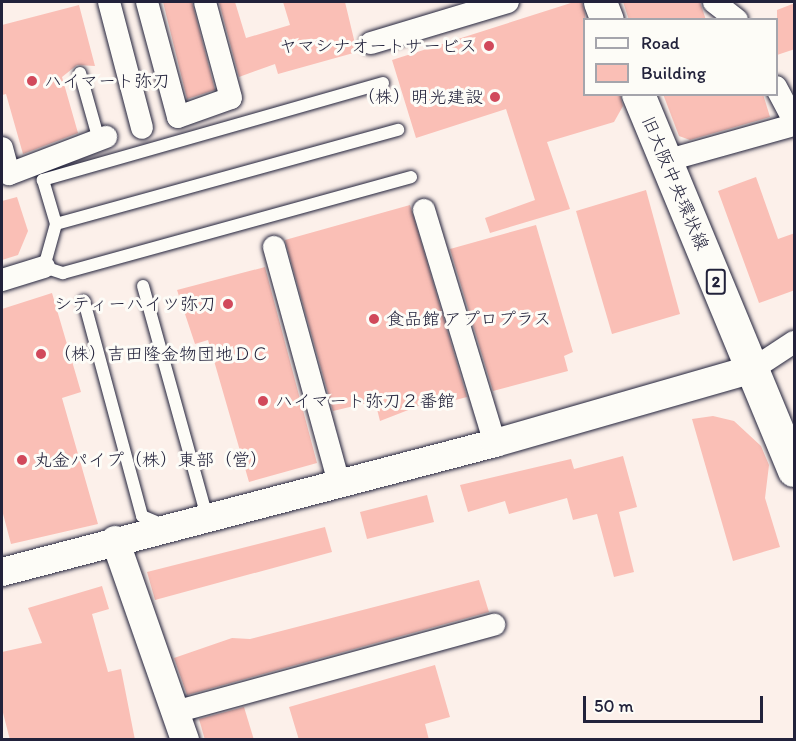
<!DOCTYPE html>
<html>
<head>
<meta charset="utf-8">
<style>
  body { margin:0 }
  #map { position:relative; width:796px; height:741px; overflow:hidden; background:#fcf0ea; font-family:Itim,"Klee One",sans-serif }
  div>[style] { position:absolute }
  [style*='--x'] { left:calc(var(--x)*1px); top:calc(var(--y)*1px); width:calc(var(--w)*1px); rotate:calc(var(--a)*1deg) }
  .building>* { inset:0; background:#fabfb6 }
  .roads { filter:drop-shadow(0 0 2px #22223b) drop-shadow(0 0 2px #22223b) }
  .service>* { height:12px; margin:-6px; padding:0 6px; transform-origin:6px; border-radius:6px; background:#fdfcf7 }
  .minor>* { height:22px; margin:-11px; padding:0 11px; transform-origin:11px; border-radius:11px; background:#fdfcf7 }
  .tertiary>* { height:28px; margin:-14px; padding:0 14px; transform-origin:14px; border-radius:14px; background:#fdfcf7 }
  .primary>* { height:33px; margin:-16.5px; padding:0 16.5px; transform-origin:16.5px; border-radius:16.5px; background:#fdfcf7 }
  .dots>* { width:16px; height:16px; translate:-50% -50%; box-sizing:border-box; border:3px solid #fdfcf7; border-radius:50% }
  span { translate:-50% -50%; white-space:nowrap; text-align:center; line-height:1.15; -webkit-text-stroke:6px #fdfcf7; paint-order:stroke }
  .shield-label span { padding:2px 4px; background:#fdfcf7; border:2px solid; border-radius:4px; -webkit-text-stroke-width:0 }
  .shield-label { font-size:16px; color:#22223b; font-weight:700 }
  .poi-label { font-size:18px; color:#22223b }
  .right { translate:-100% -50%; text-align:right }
  .left { translate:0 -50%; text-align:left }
  .street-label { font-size:18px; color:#22223b }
  .frame { position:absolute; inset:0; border:3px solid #22223b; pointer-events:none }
  .legend { position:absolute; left:583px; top:18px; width:195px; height:78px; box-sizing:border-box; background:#fdfcf7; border:2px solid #a5a5ac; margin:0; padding:8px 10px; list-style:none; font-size:18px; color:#22223b }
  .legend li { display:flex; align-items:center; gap:12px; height:30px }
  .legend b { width:30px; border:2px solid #a5a5ac }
  .scale { position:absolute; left:583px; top:696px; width:180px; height:27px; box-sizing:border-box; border:3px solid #22223b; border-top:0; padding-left:8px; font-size:18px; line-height:21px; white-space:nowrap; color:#22223b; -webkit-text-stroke:4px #fdfcf7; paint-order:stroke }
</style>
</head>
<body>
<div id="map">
  <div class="building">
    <div style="clip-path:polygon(163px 2px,192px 2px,215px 90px,187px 99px)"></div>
    <div style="clip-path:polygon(219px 2px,235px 2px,246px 38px,290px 25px,283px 2px,345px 2px,357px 52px,278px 74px,275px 64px,239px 77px)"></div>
    <div style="clip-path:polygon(574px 2px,582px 2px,585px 14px,585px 94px,620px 94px,623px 106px,614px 122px,547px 142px,570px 209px,490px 233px,485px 218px,535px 200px,506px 109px,416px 138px,392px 60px)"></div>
    <div style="clip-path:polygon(623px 2px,700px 2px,706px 20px,629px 20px)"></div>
    <div style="clip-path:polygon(795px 3px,795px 49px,777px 55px,777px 10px)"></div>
    <div style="clip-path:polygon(79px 5px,95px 66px,77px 65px,62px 77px,78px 133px,23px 154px,6px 94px,2px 95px,2px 25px)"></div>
    <div style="clip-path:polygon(663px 94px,763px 94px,770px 117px,690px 140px,679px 136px)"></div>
    <div style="clip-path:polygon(756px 177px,778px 239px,795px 233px,795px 290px,759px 303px,718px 191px)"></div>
    <div style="clip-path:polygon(646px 190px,680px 314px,612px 334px,576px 211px)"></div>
    <div style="clip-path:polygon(17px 197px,28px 231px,18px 255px,2px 260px,2px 201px)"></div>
    <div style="clip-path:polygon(410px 205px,467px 397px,436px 405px,434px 400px,380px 421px,375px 401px,333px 411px,285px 240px)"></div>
    <div style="clip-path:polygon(536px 225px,573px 352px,564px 356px,568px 371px,493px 391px,450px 249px)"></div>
    <div style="clip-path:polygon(265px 267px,317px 463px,249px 482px,208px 340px,195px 344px,177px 290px)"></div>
    <div style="clip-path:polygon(52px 293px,81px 392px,62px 398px,98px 524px,11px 544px,2px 510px,2px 309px)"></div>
    <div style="clip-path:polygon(713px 416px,734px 421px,761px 446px,769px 465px,765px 498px,780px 547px,733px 561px,692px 419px)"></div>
    <div style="clip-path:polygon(623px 456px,637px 507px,619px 512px,634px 572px,614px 577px,597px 514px,573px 520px,567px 498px,509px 514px,505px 501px,468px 512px,460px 485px,571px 459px,574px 469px)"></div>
    <div style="clip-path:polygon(427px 495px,434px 522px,367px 539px,360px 512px)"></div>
    <div style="clip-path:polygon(325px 527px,332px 552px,155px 600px,147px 572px)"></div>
    <div style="clip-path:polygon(479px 580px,489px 612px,187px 695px,174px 658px,232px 638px,250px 639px)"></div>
    <div style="clip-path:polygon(102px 586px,109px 609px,92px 614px,108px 672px,121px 669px,135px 740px,10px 740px,2px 709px,2px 652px,42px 643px,28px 608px)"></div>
    <div style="clip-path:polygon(435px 665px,450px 717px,425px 724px,429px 740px,299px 740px,289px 707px)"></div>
    <div style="clip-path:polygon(244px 707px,254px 740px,205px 740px,199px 719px)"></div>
  </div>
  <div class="roads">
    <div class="service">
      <div style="--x:80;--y:73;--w:70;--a:74.2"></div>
      <div style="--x:383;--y:83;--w:354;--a:164.1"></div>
      <div style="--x:43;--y:180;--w:46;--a:73.5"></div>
      <div style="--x:56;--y:224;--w:355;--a:-15.4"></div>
      <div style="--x:56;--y:224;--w:45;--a:105.6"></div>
      <div style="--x:44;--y:267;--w:20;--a:18"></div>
      <div style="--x:63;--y:273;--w:361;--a:-15.4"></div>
      <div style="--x:143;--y:286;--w:239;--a:74.5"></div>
      <div style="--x:84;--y:301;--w:223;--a:74.9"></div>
      <div style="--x:142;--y:516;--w:23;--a:23"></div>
    </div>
    <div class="minor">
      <div style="--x:109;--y:2;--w:130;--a:75.3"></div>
      <div style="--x:147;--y:2;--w:119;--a:74.9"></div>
      <div style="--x:178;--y:117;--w:56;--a:-19.7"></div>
      <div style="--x:231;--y:98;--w:99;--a:-105.2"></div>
      <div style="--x:714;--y:2;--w:29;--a:38"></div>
      <div style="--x:371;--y:43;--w:143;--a:-16.7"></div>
      <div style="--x:776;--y:87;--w:38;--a:62"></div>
      <div style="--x:2;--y:148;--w:27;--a:75"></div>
      <div style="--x:9;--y:174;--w:104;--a:-20.9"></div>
      <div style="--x:665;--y:161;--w:134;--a:-15.6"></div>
      <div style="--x:424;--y:210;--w:244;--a:73.1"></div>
      <div style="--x:274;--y:247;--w:245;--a:74.6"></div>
      <div style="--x:2;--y:280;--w:44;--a:-17.2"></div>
      <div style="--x:753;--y:369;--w:49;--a:-33.4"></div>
      <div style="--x:175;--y:712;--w:331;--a:-15.3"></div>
    </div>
    <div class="tertiary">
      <div style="--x:115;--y:540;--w:212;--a:70.7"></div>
      <div style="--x:2;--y:572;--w:510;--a:-14.66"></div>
      <div style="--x:495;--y:443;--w:268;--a:-16"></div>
    </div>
    <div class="primary">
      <div style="--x:600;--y:2;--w:19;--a:69"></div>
      <div style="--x:638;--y:94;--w:407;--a:67.5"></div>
    </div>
  </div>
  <div class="dots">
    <div style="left:489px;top:46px;background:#d1495b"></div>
    <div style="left:32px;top:81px;background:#d1495b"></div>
    <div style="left:495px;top:97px;background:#d1495b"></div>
    <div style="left:228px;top:304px;background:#d1495b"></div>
    <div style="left:374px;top:319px;background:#d1495b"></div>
    <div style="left:41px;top:354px;background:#d1495b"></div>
    <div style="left:263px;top:401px;background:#d1495b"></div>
    <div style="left:22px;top:460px;background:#d1495b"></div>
  </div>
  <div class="shield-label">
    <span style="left:716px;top:282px">2</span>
  </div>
  <div class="poi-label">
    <span class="right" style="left:477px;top:46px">ヤマシナオートサービス</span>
    <span class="left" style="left:44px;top:81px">ハイマート弥刀</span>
    <span class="right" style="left:483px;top:97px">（株）明光建設</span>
    <span class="right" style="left:216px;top:304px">シティーハイツ弥刀</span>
    <span class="left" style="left:386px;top:319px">食品館 アプロプラス</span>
    <span class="left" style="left:53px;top:354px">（株）吉田隆金物団地ＤＣ</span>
    <span class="left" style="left:275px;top:401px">ハイマート弥刀２番館</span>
    <span class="left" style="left:34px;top:460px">丸金パイプ（株）東部（営）</span>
  </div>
  <div class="street-label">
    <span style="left:675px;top:183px;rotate:67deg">旧大阪中央環状線</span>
  </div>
  <div class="frame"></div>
  <ul class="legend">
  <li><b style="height:8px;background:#fdfcf7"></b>Road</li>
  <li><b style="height:16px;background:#fabfb6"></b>Building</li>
  </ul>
  <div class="scale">50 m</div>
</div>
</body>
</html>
